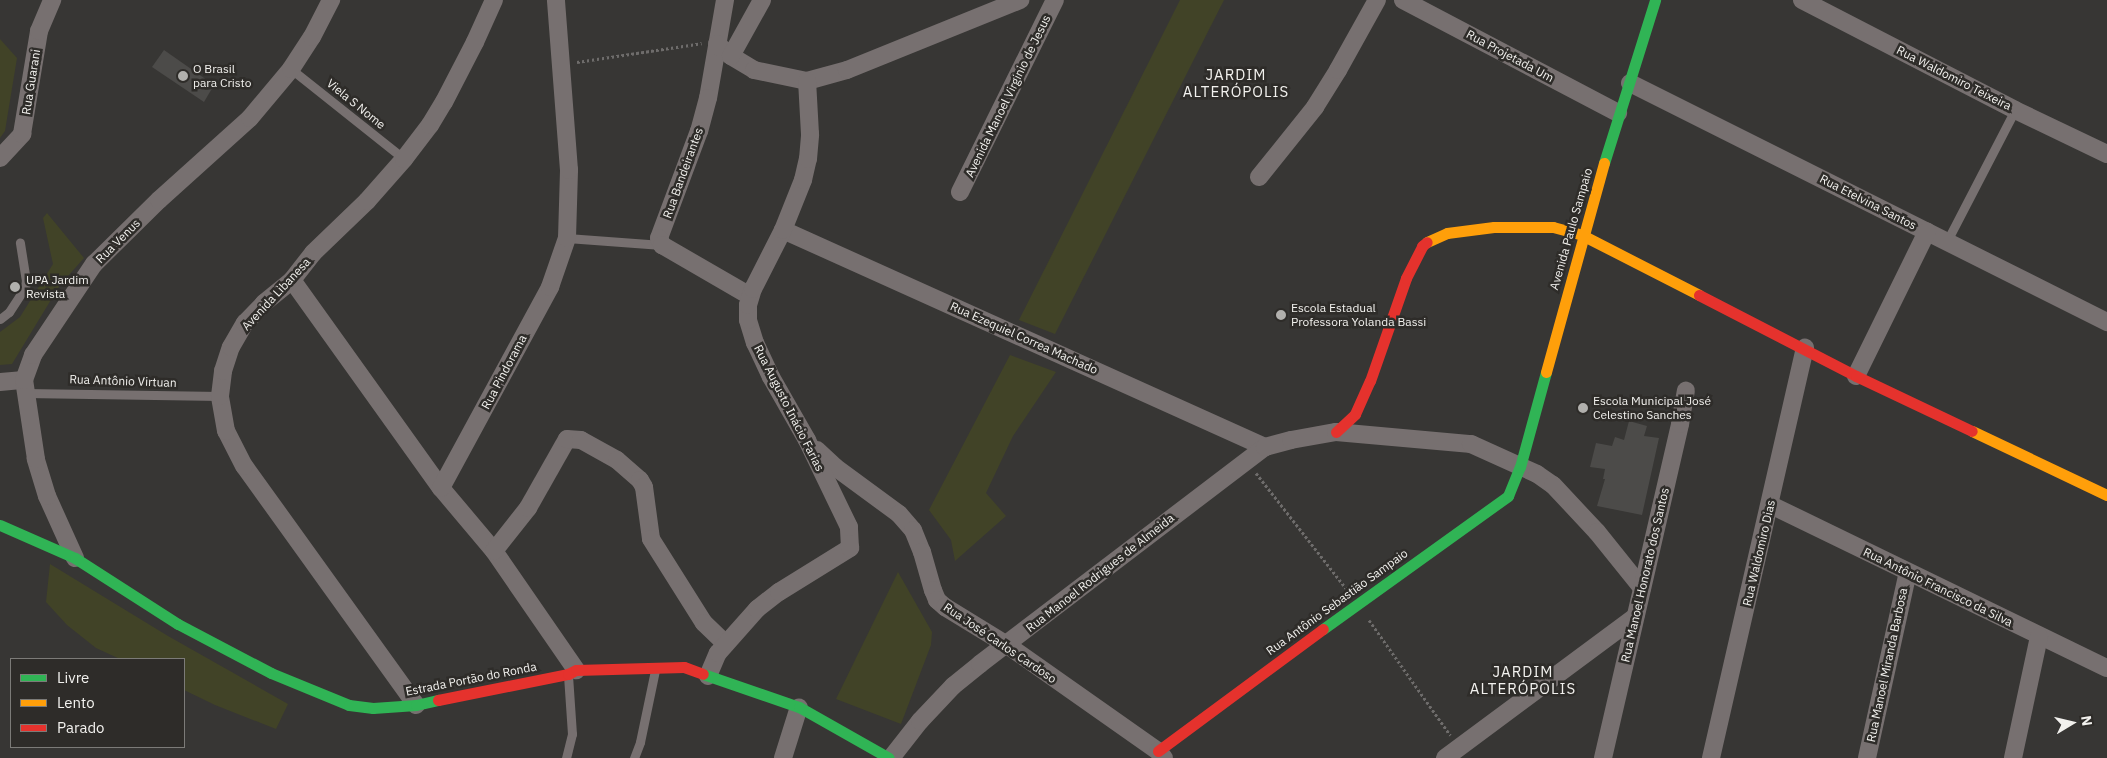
<!DOCTYPE html>
<html>
<head>
<meta charset="utf-8">
<style>
  body { margin:0 }
  #map { position:relative; width:2107px; height:758px; overflow:hidden; background:#373634; font-family:"IBM Plex Sans",sans-serif }
  div>[style] { position:absolute }
  [style*='--x'] { left:calc(var(--x)*1px); top:calc(var(--y)*1px); width:calc(var(--w)*1px); rotate:calc(var(--a)*1deg) }
  .green>* { inset:0; background:#414327 }
  .building>* { inset:0; background:#4c4b49 }
  .path>* { height:3px; margin-top:-1.5px; transform-origin:0; background:repeating-linear-gradient(90deg,#6e6c6b 0 2.5px,transparent 0 5px) }
  .lane>* { height:9px; margin:-4.5px; padding:0 4.5px; transform-origin:4.5px; border-radius:4.5px; background:#777070 }
  .street>* { height:18px; margin:-9px; padding:0 9px; transform-origin:9px; border-radius:9px; background:#777070 }
  .fast>* { height:11px; margin:-5.5px; padding:0 5.5px; transform-origin:5.5px; border-radius:5.5px; background:#30b455 }
  .slow>* { height:11px; margin:-5.5px; padding:0 5.5px; transform-origin:5.5px; border-radius:5.5px; background:#ff9f0a }
  .jam>* { height:11px; margin:-5.5px; padding:0 5.5px; transform-origin:5.5px; border-radius:5.5px; background:#e5322d }
  .dots>* { width:14px; height:14px; translate:-50% -50%; box-sizing:border-box; border:2px solid #2e2c29; border-radius:50% }
  span { translate:-50% -50%; white-space:nowrap; text-align:center; line-height:1.15; -webkit-text-stroke:5px #2e2c29; paint-order:stroke }
  .street-label { font-size:12px; color:#f2f1ee }
  .poi-label { font-size:12px; color:#f2f1ee }
  .left { translate:0 -50%; text-align:left }
  .quarter-label { font-size:15px; color:#f2f1ee; letter-spacing:1px }
  .legend { position:absolute; left:10px; top:658px; width:175px; height:90px; box-sizing:border-box; background:#2e2c29; border:1px solid #7c7b78; margin:0; padding:6px 9px; list-style:none; font-size:15px; color:#f2f1ee }
  .legend li { display:flex; align-items:center; gap:10px; height:25px }
  .legend b { width:25px; border:1px solid #7c7b78 }
  .north { position:absolute; left:2047px; top:698px; width:50px; height:50px; -webkit-text-stroke:4px #2e2c29; paint-order:stroke; rotate:81deg; font-size:14px; font-weight:700; line-height:20px; text-align:center; color:#f2f1ee }
  .north::after { content:''; display:block; margin:auto; width:18px; height:22px; background:#f2f1ee; clip-path:polygon(50% 0,100% 100%,50% 72%,0 100%) }
</style>
</head>
<body>
<div id="map">
  <div class="green">
    <div style="clip-path:polygon(1180px 0,1224px 0,1055px 334px,1019px 320px)"></div>
    <div style="clip-path:polygon(0 39px,17px 58px,5px 131px,0 138px)"></div>
    <div style="clip-path:polygon(47px 213px,84px 258px,60px 285px,12px 364px,0 365px,0 332px,20px 317px,53px 264px,43px 218px)"></div>
    <div style="clip-path:polygon(1010px 355px,1056px 372px,1013px 436px,986px 493px,1006px 516px,955px 561px,951px 540px,929px 510px)"></div>
    <div style="clip-path:polygon(50px 564px,168px 636px,288px 704px,276px 729px,215px 705px,184px 690px,184px 659px,120px 659px,96px 648px,67px 625px,46px 602px)"></div>
    <div style="clip-path:polygon(898px 572px,932px 632px,931px 645px,901px 724px,836px 699px)"></div>
  </div>
  <div class="building">
    <div style="clip-path:polygon(164px 50px,214px 85px,204px 102px,152px 67px)"></div>
    <div style="clip-path:polygon(1629px 421px,1647px 426px,1644px 436px,1659px 438px,1642px 515px,1597px 506px,1605px 479px,1603px 479px,1605px 469px,1590px 467px,1596px 443px,1612px 446px,1615px 437px,1624px 440px)"></div>
  </div>
  <div class="path">
    <div style="--x:577;--y:62;--w:126;--a:-8.6"></div>
    <div style="--x:1256;--y:473;--w:146;--a:52"></div>
    <div style="--x:1369;--y:620;--w:141;--a:54.8"></div>
  </div>
  <div class="lane">
    <div style="--x:291;--y:69;--w:144;--a:38.5"></div>
    <div style="--x:567;--y:238;--w:95;--a:4.2"></div>
    <div style="--x:1947;--y:241;--w:148;--a:-62.6"></div>
    <div style="--x:0;--y:319;--w:11;--a:-38"></div>
    <div style="--x:9;--y:312;--w:30;--a:-57"></div>
    <div style="--x:25;--y:287;--w:6;--a:-81"></div>
    <div style="--x:26;--y:281;--w:39;--a:-99"></div>
    <div style="--x:25;--y:393;--w:195;--a:0.9"></div>
    <div style="--x:566;--y:758;--w:25;--a:-76"></div>
    <div style="--x:572;--y:734;--w:58;--a:-93.9"></div>
    <div style="--x:634;--y:758;--w:17;--a:-69"></div>
    <div style="--x:640;--y:742;--w:74;--a:-78.2"></div>
  </div>
  <div class="street">
    <div style="--x:725;--y:0;--w:99;--a:99.8"></div>
    <div style="--x:708;--y:98;--w:34;--a:105"></div>
    <div style="--x:699;--y:131;--w:114;--a:110.5"></div>
    <div style="--x:659;--y:238;--w:8;--a:67"></div>
    <div style="--x:662;--y:245;--w:102;--a:30.1"></div>
    <div style="--x:1403;--y:0;--w:243;--a:27.7"></div>
    <div style="--x:1802;--y:0;--w:240;--a:27.3"></div>
    <div style="--x:2015;--y:110;--w:102;--a:25.6"></div>
    <div style="--x:717;--y:44;--w:18;--a:41"></div>
    <div style="--x:731;--y:56;--w:27;--a:31"></div>
    <div style="--x:754;--y:70;--w:54;--a:11.7"></div>
    <div style="--x:807;--y:81;--w:41;--a:-15.4"></div>
    <div style="--x:847;--y:70;--w:187;--a:-22"></div>
    <div style="--x:731;--y:56;--w:64;--a:-61"></div>
    <div style="--x:1630;--y:83;--w:534;--a:26.61"></div>
    <div style="--x:0;--y:158;--w:33;--a:-47"></div>
    <div style="--x:22;--y:134;--w:104;--a:-80.6"></div>
    <div style="--x:39;--y:31;--w:34;--a:-67"></div>
    <div style="--x:1259;--y:177;--w:90;--a:-51.3"></div>
    <div style="--x:1315;--y:107;--w:44;--a:-58.1"></div>
    <div style="--x:1338;--y:70;--w:80;--a:-60.9"></div>
    <div style="--x:960;--y:192;--w:214;--a:-63.7"></div>
    <div style="--x:783;--y:230;--w:529;--a:24.24"></div>
    <div style="--x:292;--y:280;--w:256;--a:54.4"></div>
    <div style="--x:441;--y:488;--w:82;--a:49.9"></div>
    <div style="--x:494;--y:551;--w:145;--a:55.4"></div>
    <div style="--x:1856;--y:376;--w:161;--a:-63.8"></div>
    <div style="--x:0;--y:382;--w:24;--a:-5"></div>
    <div style="--x:817;--y:450;--w:25;--a:43"></div>
    <div style="--x:835;--y:467;--w:79;--a:36.3"></div>
    <div style="--x:899;--y:514;--w:21;--a:49"></div>
    <div style="--x:913;--y:530;--w:24;--a:68"></div>
    <div style="--x:922;--y:552;--w:40;--a:74"></div>
    <div style="--x:933;--y:590;--w:11;--a:68"></div>
    <div style="--x:937;--y:600;--w:11;--a:41"></div>
    <div style="--x:945;--y:607;--w:73;--a:31.5"></div>
    <div style="--x:1007;--y:645;--w:184;--a:35.1"></div>
    <div style="--x:1158;--y:751;--w:9;--a:49"></div>
    <div style="--x:441;--y:488;--w:229;--a:-61.5"></div>
    <div style="--x:550;--y:287;--w:52;--a:-70.9"></div>
    <div style="--x:567;--y:238;--w:68;--a:-88.3"></div>
    <div style="--x:569;--y:170;--w:170;--a:-94.4"></div>
    <div style="--x:1771;--y:505;--w:373;--a:25.9"></div>
    <div style="--x:494;--y:551;--w:55;--a:-51.7"></div>
    <div style="--x:528;--y:508;--w:79;--a:-60.5"></div>
    <div style="--x:567;--y:439;--w:14;--a:4"></div>
    <div style="--x:581;--y:440;--w:41;--a:29.1"></div>
    <div style="--x:617;--y:460;--w:30;--a:41"></div>
    <div style="--x:640;--y:480;--w:8;--a:60"></div>
    <div style="--x:644;--y:487;--w:52;--a:82.3"></div>
    <div style="--x:651;--y:539;--w:99;--a:57.8"></div>
    <div style="--x:704;--y:623;--w:30;--a:44"></div>
    <div style="--x:75;--y:558;--w:68;--a:-114.3"></div>
    <div style="--x:47;--y:496;--w:39;--a:-107"></div>
    <div style="--x:36;--y:459;--w:80;--a:-98.6"></div>
    <div style="--x:24;--y:380;--w:27;--a:-70"></div>
    <div style="--x:33;--y:355;--w:110;--a:-56.2"></div>
    <div style="--x:94;--y:264;--w:91;--a:-44.6"></div>
    <div style="--x:159;--y:200;--w:122;--a:-42"></div>
    <div style="--x:250;--y:118;--w:64;--a:-50.1"></div>
    <div style="--x:291;--y:69;--w:38;--a:-57"></div>
    <div style="--x:312;--y:37;--w:42;--a:-62.8"></div>
    <div style="--x:708;--y:676;--w:25;--a:-67"></div>
    <div style="--x:718;--y:653;--w:59;--a:-48.4"></div>
    <div style="--x:757;--y:609;--w:28;--a:-38"></div>
    <div style="--x:779;--y:592;--w:84;--a:-31.8"></div>
    <div style="--x:850;--y:548;--w:21;--a:-93"></div>
    <div style="--x:849;--y:527;--w:97;--a:-115.8"></div>
    <div style="--x:807;--y:440;--w:73;--a:-119.7"></div>
    <div style="--x:771;--y:377;--w:38;--a:-115"></div>
    <div style="--x:755;--y:343;--w:24;--a:-107"></div>
    <div style="--x:748;--y:320;--w:15;--a:-90"></div>
    <div style="--x:748;--y:305;--w:17;--a:-73"></div>
    <div style="--x:753;--y:289;--w:66;--a:-63"></div>
    <div style="--x:783;--y:230;--w:54;--a:-68.2"></div>
    <div style="--x:803;--y:180;--w:22;--a:-77"></div>
    <div style="--x:808;--y:159;--w:25;--a:-85"></div>
    <div style="--x:810;--y:134;--w:53;--a:-93.2"></div>
    <div style="--x:416;--y:705;--w:294;--a:-125.7"></div>
    <div style="--x:244;--y:466;--w:39;--a:-117"></div>
    <div style="--x:226;--y:431;--w:36;--a:-100"></div>
    <div style="--x:220;--y:396;--w:25;--a:-83"></div>
    <div style="--x:223;--y:371;--w:25;--a:-72"></div>
    <div style="--x:231;--y:347;--w:28;--a:-60"></div>
    <div style="--x:245;--y:323;--w:28;--a:-46"></div>
    <div style="--x:264;--y:303;--w:36;--a:-39"></div>
    <div style="--x:292;--y:280;--w:34;--a:-52"></div>
    <div style="--x:313;--y:253;--w:75;--a:-43.9"></div>
    <div style="--x:367;--y:201;--w:56;--a:-48.6"></div>
    <div style="--x:404;--y:159;--w:43;--a:-52.6"></div>
    <div style="--x:430;--y:125;--w:27;--a:-59"></div>
    <div style="--x:444;--y:102;--w:68;--a:-62.7"></div>
    <div style="--x:475;--y:42;--w:46;--a:-65.7"></div>
    <div style="--x:783;--y:758;--w:53;--a:-72.6"></div>
    <div style="--x:891;--y:758;--w:47;--a:-51.9"></div>
    <div style="--x:920;--y:721;--w:48;--a:-46.7"></div>
    <div style="--x:953;--y:686;--w:35;--a:-39"></div>
    <div style="--x:980;--y:664;--w:358;--a:-37.3"></div>
    <div style="--x:1265;--y:447;--w:27;--a:-15"></div>
    <div style="--x:1291;--y:440;--w:46;--a:-10.1"></div>
    <div style="--x:1336;--y:432;--w:136;--a:5.1"></div>
    <div style="--x:1471;--y:444;--w:72;--a:24.4"></div>
    <div style="--x:1537;--y:474;--w:19;--a:35"></div>
    <div style="--x:1553;--y:485;--w:64;--a:46.9"></div>
    <div style="--x:1597;--y:532;--w:72;--a:51.2"></div>
    <div style="--x:1445;--y:758;--w:237;--a:-36.6"></div>
    <div style="--x:1603;--y:758;--w:343;--a:-77"></div>
    <div style="--x:1680;--y:424;--w:34;--a:-80"></div>
    <div style="--x:1711;--y:758;--w:421;--a:-77.1"></div>
    <div style="--x:1867;--y:758;--w:190;--a:-77.6"></div>
    <div style="--x:2013;--y:758;--w:124;--a:-77.9"></div>
  </div>
  <div class="fast">
    <div style="--x:1604;--y:163;--w:171;--a:-72.6"></div>
    <div style="--x:0;--y:525;--w:82;--a:23.7"></div>
    <div style="--x:75;--y:558;--w:122;--a:32.7"></div>
    <div style="--x:178;--y:624;--w:105;--a:27.8"></div>
    <div style="--x:271;--y:673;--w:84;--a:22.3"></div>
    <div style="--x:349;--y:705;--w:24;--a:7"></div>
    <div style="--x:373;--y:708;--w:43;--a:-4"></div>
    <div style="--x:416;--y:705;--w:23;--a:-13"></div>
    <div style="--x:1323;--y:629;--w:228;--a:-35.7"></div>
    <div style="--x:1508;--y:496;--w:31;--a:-68"></div>
    <div style="--x:1520;--y:467;--w:98;--a:-74.7"></div>
    <div style="--x:703;--y:674;--w:102;--a:19"></div>
    <div style="--x:799;--y:707;--w:103;--a:29.5"></div>
  </div>
  <div class="slow">
    <div style="--x:1427;--y:242;--w:22;--a:-24"></div>
    <div style="--x:1447;--y:233;--w:47;--a:-7.3"></div>
    <div style="--x:1494;--y:227;--w:59;--a:0"></div>
    <div style="--x:1553;--y:227;--w:30;--a:15"></div>
    <div style="--x:1582;--y:235;--w:131;--a:27.1"></div>
    <div style="--x:1546;--y:372;--w:217;--a:-74.5"></div>
    <div style="--x:1972;--y:431;--w:149;--a:25.4"></div>
  </div>
  <div class="jam">
    <div style="--x:1699;--y:295;--w:177;--a:27.3"></div>
    <div style="--x:1856;--y:376;--w:128;--a:25.4"></div>
    <div style="--x:1336;--y:432;--w:26;--a:-43"></div>
    <div style="--x:1355;--y:414;--w:36;--a:-66"></div>
    <div style="--x:1370;--y:381;--w:109;--a:-70.7"></div>
    <div style="--x:1406;--y:278;--w:36;--a:-63"></div>
    <div style="--x:1422;--y:246;--w:6;--a:-39"></div>
    <div style="--x:438;--y:700;--w:133;--a:-11.3"></div>
    <div style="--x:568;--y:674;--w:9;--a:-27"></div>
    <div style="--x:576;--y:670;--w:108;--a:-1.6"></div>
    <div style="--x:684;--y:667;--w:20;--a:20"></div>
    <div style="--x:1158;--y:751;--w:205;--a:-36.5"></div>
  </div>
  <div class="dots">
    <div style="left:183px;top:76px;background:#b1b0ad"></div>
    <div style="left:15px;top:287px;background:#b1b0ad"></div>
    <div style="left:1281px;top:315px;background:#b1b0ad"></div>
    <div style="left:1583px;top:408px;background:#b1b0ad"></div>
  </div>
  <div class="street-label">
    <span style="left:1510px;top:56px;rotate:28deg">Rua Projetada Um</span>
    <span style="left:1954px;top:78px;rotate:27deg">Rua Waldomiro Teixeira</span>
    <span style="left:31px;top:82px;rotate:-81deg">Rua Guarani</span>
    <span style="left:1008px;top:96px;rotate:-64deg">Avenida Manoel Virginio de Jesus</span>
    <span style="left:356px;top:104px;rotate:39deg">Viela S Nome</span>
    <span style="left:683px;top:173px;rotate:-70deg">Rua Bandeirantes</span>
    <span style="left:1868px;top:202px;rotate:27deg">Rua Etelvina Santos</span>
    <span style="left:1571px;top:229px;rotate:-74deg">Avenida Paulo Sampaio</span>
    <span style="left:118px;top:241px;rotate:-45deg">Rua Venus</span>
    <span style="left:276px;top:294px;rotate:-47deg">Avenida Libanesa</span>
    <span style="left:1024px;top:338px;rotate:24deg">Rua Ezequiel Correa Machado</span>
    <span style="left:504px;top:372px;rotate:-62deg">Rua Pindorama</span>
    <span style="left:123px;top:381px;rotate:2deg">Rua Antônio Virtuan</span>
    <span style="left:789px;top:408px;rotate:63deg">Rua Augusto Inácio Farias</span>
    <span style="left:1759px;top:553px;rotate:-77deg">Rua Waldomiro Dias</span>
    <span style="left:1100px;top:573px;rotate:-38deg">Rua Manoel Rodrigues de Almeida</span>
    <span style="left:1645px;top:575px;rotate:-77deg">Rua Manoel Honorato dos Santos</span>
    <span style="left:1938px;top:587px;rotate:26deg">Rua Antônio Francisco da Silva</span>
    <span style="left:1337px;top:602px;rotate:-36deg">Rua Antônio Sebastião Sampaio</span>
    <span style="left:1000px;top:643px;rotate:34deg">Rua José Carlos Cardoso</span>
    <span style="left:1887px;top:665px;rotate:-78deg">Rua Manoel Miranda Barbosa</span>
    <span style="left:471px;top:679px;rotate:-11deg">Estrada Portão do Ronda</span>
  </div>
  <div class="poi-label">
    <span class="left" style="left:193px;top:76px">O Brasil<br>para Cristo</span>
    <span class="left" style="left:26px;top:287px">UPA Jardim<br>Revista</span>
    <span class="left" style="left:1291px;top:315px">Escola Estadual<br>Professora Yolanda Bassi</span>
    <span class="left" style="left:1593px;top:408px">Escola Municipal José<br>Celestino Sanches</span>
  </div>
  <div class="quarter-label">
    <span style="left:1236px;top:83px">JARDIM<br>ALTERÓPOLIS</span>
    <span style="left:1523px;top:680px">JARDIM<br>ALTERÓPOLIS</span>
  </div>
  <ul class="legend">
  <li><b style="height:6px;background:#30b455"></b>Livre</li>
  <li><b style="height:6px;background:#ff9f0a"></b>Lento</li>
  <li><b style="height:6px;background:#e5322d"></b>Parado</li>
  </ul>
  <div class="north">N</div>
</div>
</body>
</html>
